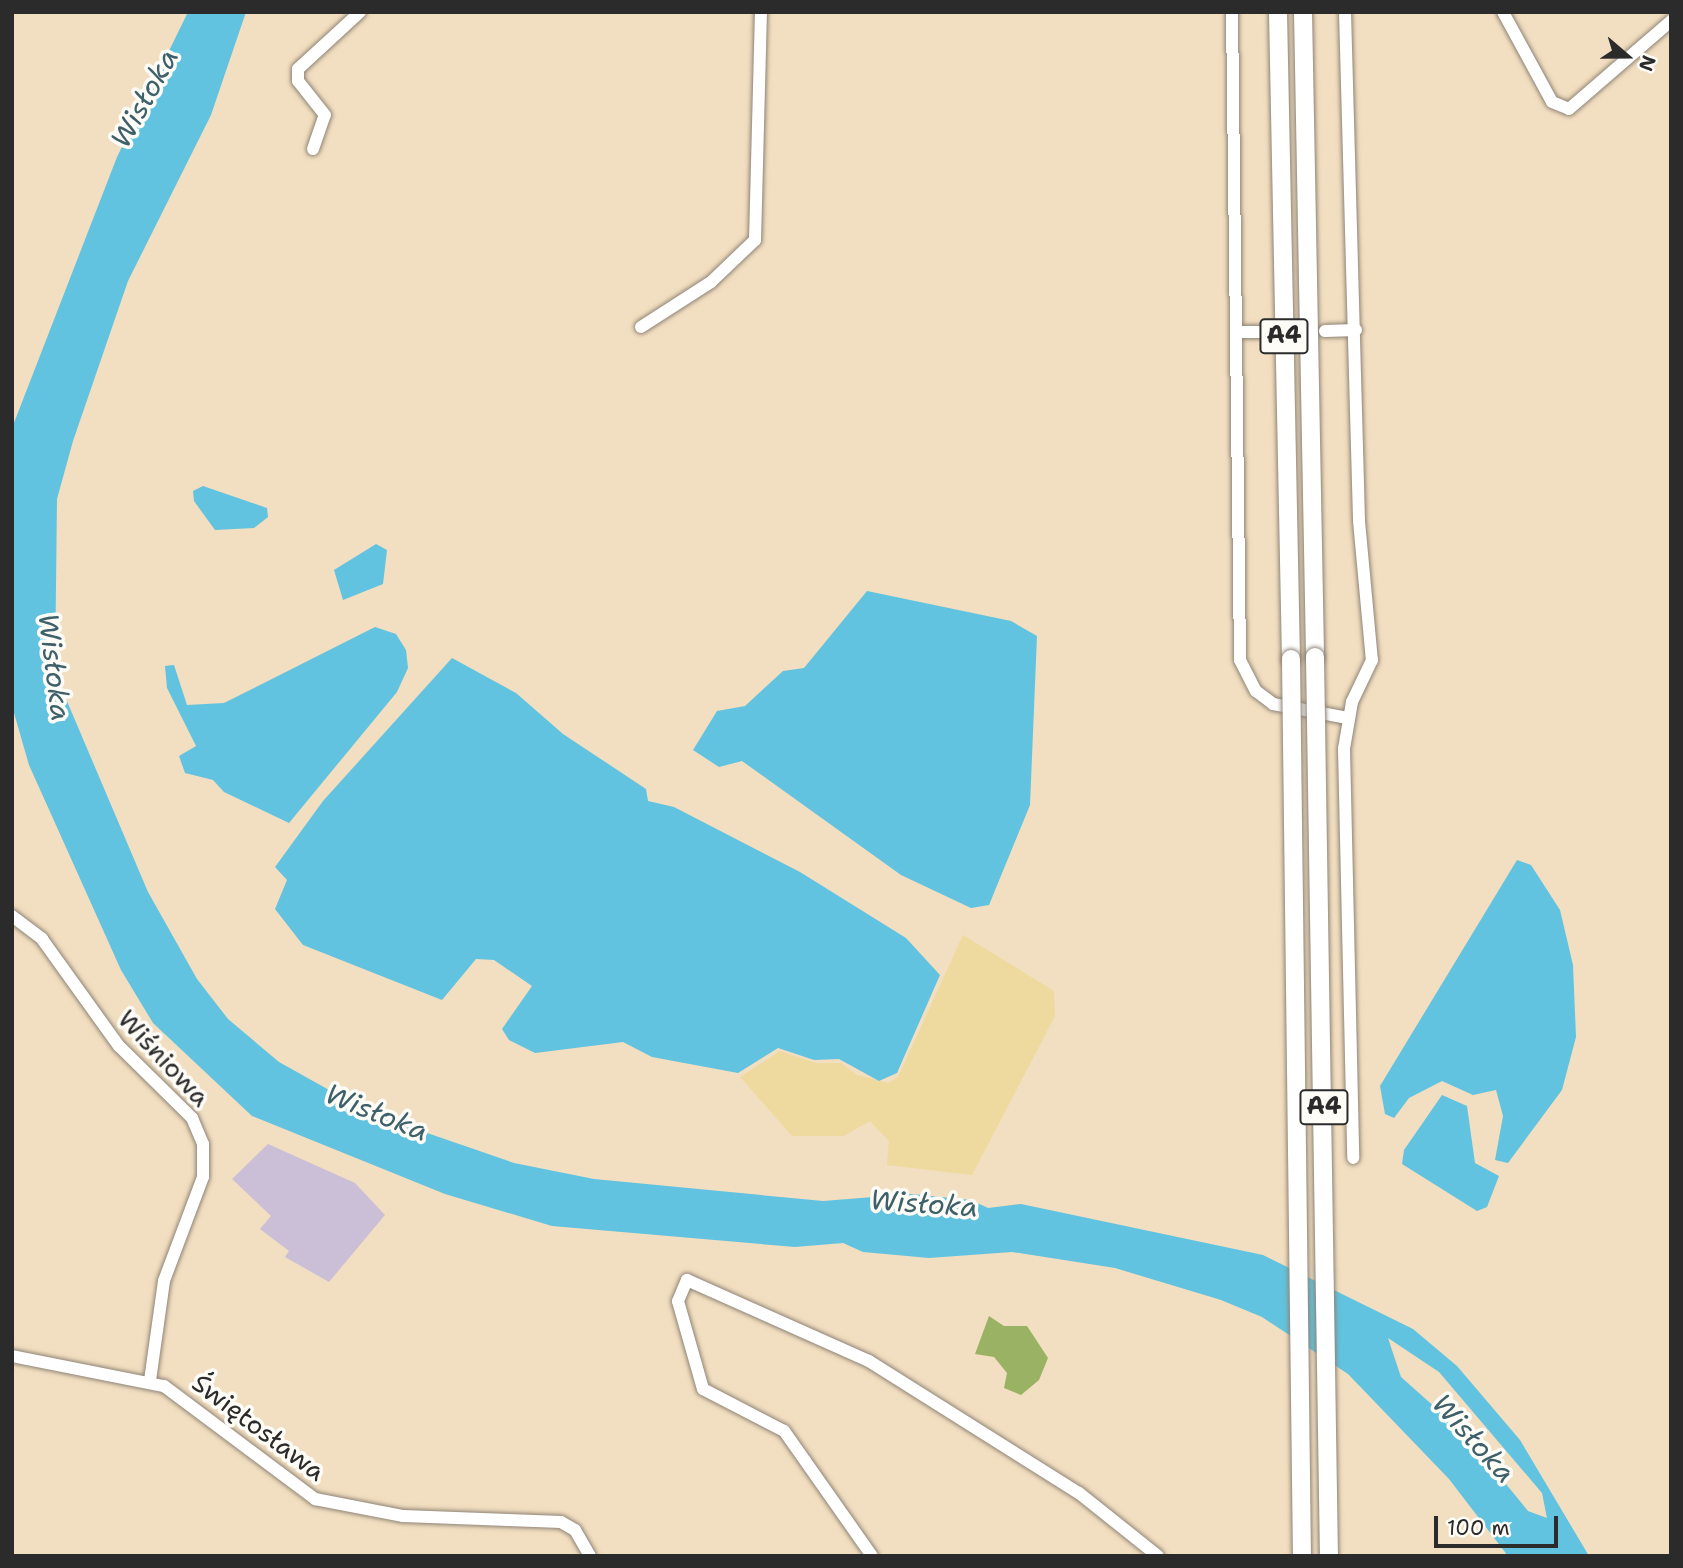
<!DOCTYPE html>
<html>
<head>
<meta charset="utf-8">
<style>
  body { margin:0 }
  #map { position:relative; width:1683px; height:1568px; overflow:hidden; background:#f2dec0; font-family:"Shantell Sans",sans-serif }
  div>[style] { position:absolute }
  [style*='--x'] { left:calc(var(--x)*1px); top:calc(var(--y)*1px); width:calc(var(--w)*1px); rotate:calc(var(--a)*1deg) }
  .industrial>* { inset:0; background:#cabfd6 }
  .forest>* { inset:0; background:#9ab263 }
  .sand>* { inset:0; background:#eeda9e }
  .water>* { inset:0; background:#61c3df }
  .roads { filter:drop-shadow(0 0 2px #8e8476) drop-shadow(0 0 2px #8e8476) }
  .minor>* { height:12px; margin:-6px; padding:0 6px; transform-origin:6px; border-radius:6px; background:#fff }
  .highway>* { height:18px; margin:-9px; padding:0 9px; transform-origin:9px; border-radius:9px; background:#fff }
  .bridges { filter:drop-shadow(0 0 2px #8e8476) drop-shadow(0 0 2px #8e8476) }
  .highway-bridge>* { height:18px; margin:-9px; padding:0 9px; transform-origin:9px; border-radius:9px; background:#fff }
  span { translate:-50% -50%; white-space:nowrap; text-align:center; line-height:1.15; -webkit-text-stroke:7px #fdfcf7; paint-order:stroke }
  .shield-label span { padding:2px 5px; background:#fdfcf7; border:2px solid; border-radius:5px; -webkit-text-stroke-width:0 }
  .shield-label { font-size:24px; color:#2b2b2b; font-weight:700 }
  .street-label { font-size:26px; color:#2b2b2b }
  .water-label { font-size:28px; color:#3e606a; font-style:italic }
  .frame { position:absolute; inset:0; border:14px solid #2b2b2b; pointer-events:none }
  .north { position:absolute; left:1592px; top:21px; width:70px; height:70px; -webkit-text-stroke:5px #fdfcf7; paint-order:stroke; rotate:110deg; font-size:19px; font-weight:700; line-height:28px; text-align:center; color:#2b2b2b }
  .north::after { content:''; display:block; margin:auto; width:24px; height:32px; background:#2b2b2b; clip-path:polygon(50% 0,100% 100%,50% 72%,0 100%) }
  .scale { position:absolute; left:1434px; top:1516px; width:124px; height:32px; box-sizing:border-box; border:4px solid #2b2b2b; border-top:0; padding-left:9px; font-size:21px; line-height:24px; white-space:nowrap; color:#2b2b2b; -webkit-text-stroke:5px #fdfcf7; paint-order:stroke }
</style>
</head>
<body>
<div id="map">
  <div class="industrial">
    <div style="clip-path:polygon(268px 1144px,355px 1183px,385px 1215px,329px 1282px,285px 1257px,289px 1251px,260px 1229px,271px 1216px,232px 1179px)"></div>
  </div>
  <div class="forest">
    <div style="clip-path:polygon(989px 1316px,1004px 1326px,1027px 1326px,1048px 1358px,1039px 1380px,1021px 1395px,1004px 1388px,1007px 1373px,994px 1357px,975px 1354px)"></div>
  </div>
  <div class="sand">
    <div style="clip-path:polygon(963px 935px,1054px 991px,1055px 1016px,972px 1175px,887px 1165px,889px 1141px,870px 1121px,844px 1136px,792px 1136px,740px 1077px,780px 1051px,816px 1063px,841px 1063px,857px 1075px,889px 1083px,898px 1077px)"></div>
  </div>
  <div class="water">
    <div style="clip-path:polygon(evenodd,188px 12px,246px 12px,211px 115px,128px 281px,73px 441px,57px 499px,55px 673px,148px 892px,197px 979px,228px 1019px,279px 1062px,372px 1114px,514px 1163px,594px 1179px,823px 1201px,911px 1194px,971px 1200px,988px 1208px,1021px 1204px,1263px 1255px,1413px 1329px,1457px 1366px,1520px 1440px,1589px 1556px,1508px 1556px,1449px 1479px,1348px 1374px,1262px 1317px,1221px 1300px,1115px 1268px,1012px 1252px,929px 1258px,863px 1252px,843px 1243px,795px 1247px,552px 1226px,445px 1194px,252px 1116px,153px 1023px,121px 970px,29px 765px,12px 706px,12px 428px,117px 157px,188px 12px,1388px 1338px,1439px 1372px,1542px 1493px,1547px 1518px,1528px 1511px,1465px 1434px,1401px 1377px,1388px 1338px)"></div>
    <div style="clip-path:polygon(203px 486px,267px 508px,268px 517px,254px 528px,215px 530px,194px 501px,193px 491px)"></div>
    <div style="clip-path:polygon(376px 544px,387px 550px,383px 584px,343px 600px,334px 570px)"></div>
    <div style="clip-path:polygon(867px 591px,1011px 621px,1037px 636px,1030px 805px,989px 905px,971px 908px,901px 875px,742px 761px,719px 767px,693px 750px,717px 711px,745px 706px,783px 671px,804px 668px)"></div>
    <div style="clip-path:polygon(375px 627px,396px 634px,406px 650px,408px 668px,397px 692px,289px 823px,224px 792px,213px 780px,185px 773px,179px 756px,196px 746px,167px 688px,165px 666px,174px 665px,187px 705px,224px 703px)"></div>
    <div style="clip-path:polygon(452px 658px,516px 693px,563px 734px,646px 789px,648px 801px,674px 807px,800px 872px,906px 938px,940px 975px,897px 1073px,879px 1081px,839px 1059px,814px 1060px,778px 1048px,738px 1073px,652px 1057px,623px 1042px,535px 1053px,509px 1040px,502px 1029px,532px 986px,494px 960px,476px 959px,442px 1000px,303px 945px,275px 909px,287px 880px,275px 867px,323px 801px)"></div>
    <div style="clip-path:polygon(1517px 860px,1531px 865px,1560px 910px,1573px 965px,1576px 1037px,1562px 1090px,1508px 1163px,1495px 1160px,1503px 1116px,1496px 1090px,1473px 1095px,1442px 1081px,1409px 1098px,1394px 1118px,1385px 1114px,1380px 1086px)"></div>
    <div style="clip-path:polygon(1442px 1095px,1467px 1106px,1475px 1163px,1499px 1176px,1487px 1207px,1477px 1211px,1402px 1164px,1404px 1150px)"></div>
  </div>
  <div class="roads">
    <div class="minor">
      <div style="--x:1232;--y:12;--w:648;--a:89.29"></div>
      <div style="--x:1240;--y:660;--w:35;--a:63"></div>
      <div style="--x:1256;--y:691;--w:21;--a:37"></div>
      <div style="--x:1273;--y:704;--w:76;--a:10.6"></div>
      <div style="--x:1345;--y:12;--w:509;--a:88.42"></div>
      <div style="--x:1359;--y:521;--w:140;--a:84.7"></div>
      <div style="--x:1372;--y:660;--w:47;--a:115.5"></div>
      <div style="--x:1352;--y:702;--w:48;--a:99.7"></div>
      <div style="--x:1344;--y:749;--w:409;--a:88.7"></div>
      <div style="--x:1503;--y:12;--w:102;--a:61.4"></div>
      <div style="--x:1552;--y:102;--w:18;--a:22"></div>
      <div style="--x:1569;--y:109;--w:135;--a:-40.8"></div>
      <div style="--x:313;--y:149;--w:36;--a:-71"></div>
      <div style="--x:325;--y:115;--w:43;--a:-128.5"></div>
      <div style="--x:298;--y:81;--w:12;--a:-90"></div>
      <div style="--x:298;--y:69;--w:84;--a:-42.6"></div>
      <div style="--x:641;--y:327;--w:83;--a:-32.7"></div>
      <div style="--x:711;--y:282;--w:61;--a:-43.7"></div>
      <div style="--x:755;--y:240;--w:228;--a:-88.5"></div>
      <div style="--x:1325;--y:331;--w:31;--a:-2"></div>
      <div style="--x:1238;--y:332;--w:32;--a:0"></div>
      <div style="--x:12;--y:916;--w:38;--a:37"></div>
      <div style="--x:42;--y:939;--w:132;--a:54.3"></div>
      <div style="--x:119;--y:1046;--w:103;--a:44.6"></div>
      <div style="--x:192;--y:1118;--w:28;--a:67"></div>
      <div style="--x:203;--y:1144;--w:33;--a:90"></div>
      <div style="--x:203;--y:1177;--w:111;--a:110.6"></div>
      <div style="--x:164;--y:1281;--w:100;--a:98"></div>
      <div style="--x:12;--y:1356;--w:155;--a:11.2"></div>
      <div style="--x:164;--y:1386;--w:189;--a:36.8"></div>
      <div style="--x:315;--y:1499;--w:90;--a:10.9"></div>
      <div style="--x:403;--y:1516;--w:158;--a:2.2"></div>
      <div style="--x:561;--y:1522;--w:16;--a:30"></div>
      <div style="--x:575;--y:1530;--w:30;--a:60"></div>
      <div style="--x:872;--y:1556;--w:153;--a:-125.1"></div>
      <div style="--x:784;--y:1431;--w:91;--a:-152.6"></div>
      <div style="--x:703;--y:1389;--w:91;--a:-105.9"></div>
      <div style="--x:678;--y:1301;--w:23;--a:-67"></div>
      <div style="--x:687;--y:1280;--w:199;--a:24"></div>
      <div style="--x:869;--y:1361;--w:248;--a:32.2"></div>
      <div style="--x:1079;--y:1493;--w:101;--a:38.6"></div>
    </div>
    <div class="highway">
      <div style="--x:1278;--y:12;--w:647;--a:88.85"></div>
      <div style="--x:1303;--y:12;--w:645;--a:88.93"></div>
    </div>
  </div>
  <div class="bridges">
    <div class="highway-bridge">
      <div style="--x:1315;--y:657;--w:899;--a:89.11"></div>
      <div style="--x:1291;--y:659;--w:897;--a:89.3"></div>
    </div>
  </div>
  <div class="shield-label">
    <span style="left:1284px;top:336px">A4</span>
    <span style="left:1324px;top:1107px">A4</span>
  </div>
  <div class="street-label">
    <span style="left:164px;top:1058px;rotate:47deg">Wiśniowa</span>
    <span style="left:259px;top:1427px;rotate:37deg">Świętosława</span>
  </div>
  <div class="water-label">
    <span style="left:144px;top:98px;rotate:-61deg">Wisłoka</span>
    <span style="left:55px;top:667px;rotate:83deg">Wisłoka</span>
    <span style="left:377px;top:1112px;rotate:22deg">Wisłoka</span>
    <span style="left:924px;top:1203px;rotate:4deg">Wisłoka</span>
    <span style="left:1474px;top:1438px;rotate:48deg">Wisłoka</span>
  </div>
  <div class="frame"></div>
  <div class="north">N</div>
  <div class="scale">100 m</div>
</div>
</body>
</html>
